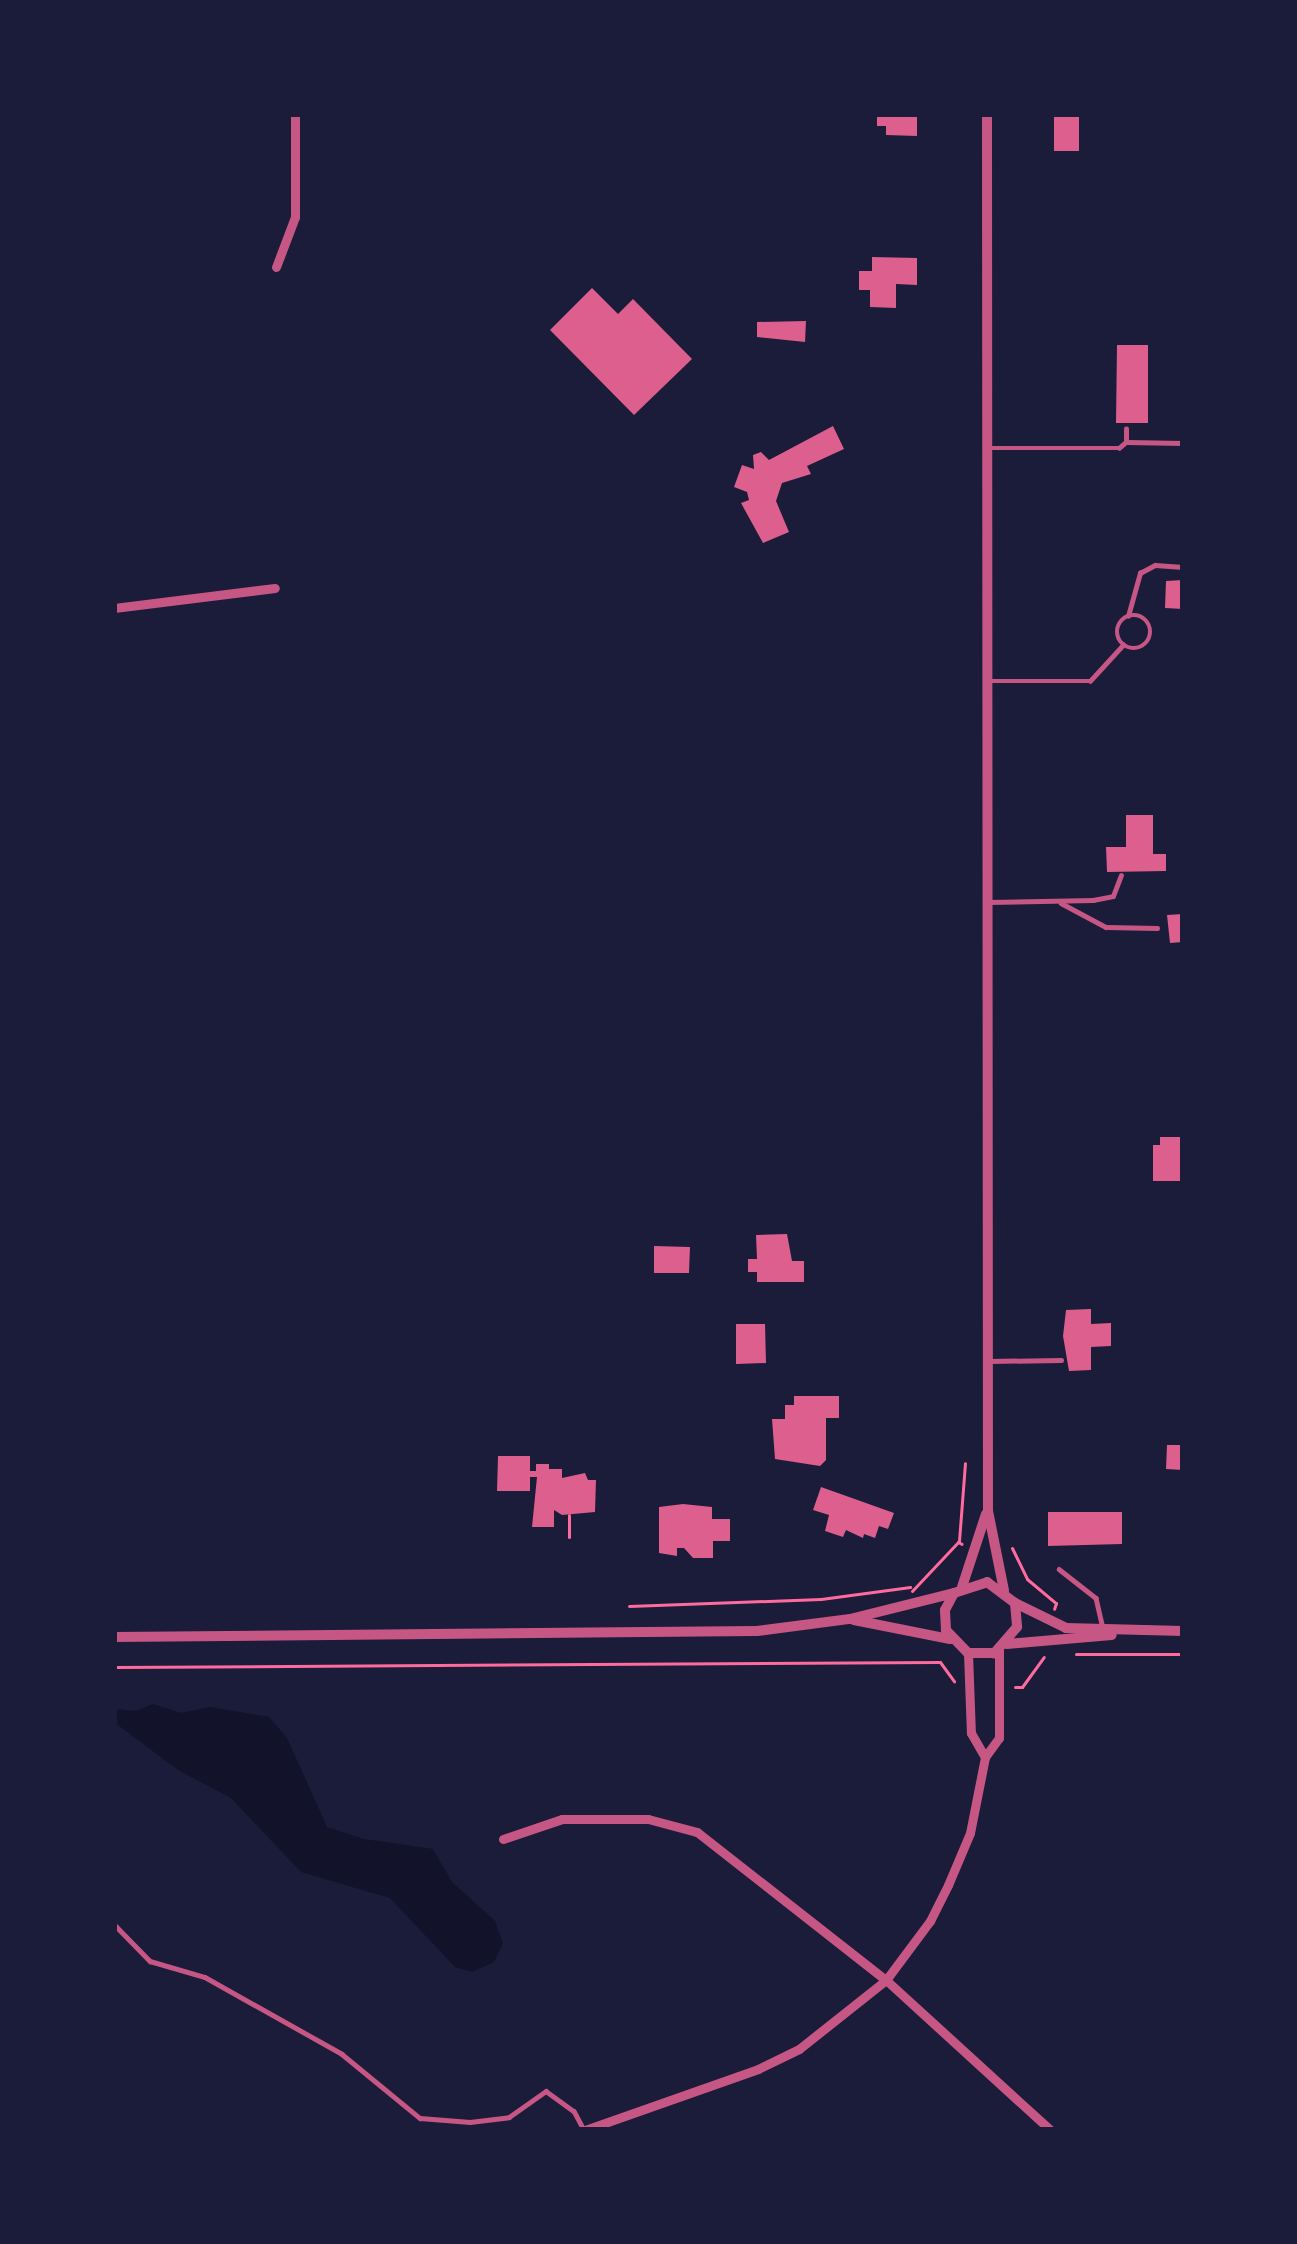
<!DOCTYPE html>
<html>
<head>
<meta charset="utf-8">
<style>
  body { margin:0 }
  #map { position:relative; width:1297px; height:2244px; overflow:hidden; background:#1b1b3a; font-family:Figtree,sans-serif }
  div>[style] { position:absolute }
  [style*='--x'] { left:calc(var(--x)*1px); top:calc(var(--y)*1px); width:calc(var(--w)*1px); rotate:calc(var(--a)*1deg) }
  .water>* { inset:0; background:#12122b }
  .building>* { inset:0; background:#dd5f8e }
  .path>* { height:3px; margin:-1.5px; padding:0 1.5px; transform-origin:1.5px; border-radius:1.5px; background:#ff6b9d }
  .service>* { height:4.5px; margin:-2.25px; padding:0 2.25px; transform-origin:2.25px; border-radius:2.25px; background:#c65784 }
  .service>.ring { margin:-2.25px; padding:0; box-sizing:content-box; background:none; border:4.5px solid #c65784; border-radius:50% }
  .minor>* { height:9px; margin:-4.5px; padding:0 4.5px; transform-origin:4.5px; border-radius:4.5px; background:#c65784 }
  .tertiary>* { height:10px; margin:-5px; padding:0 5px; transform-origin:5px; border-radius:5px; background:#c65784 }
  span { translate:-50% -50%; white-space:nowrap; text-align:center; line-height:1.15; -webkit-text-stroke:9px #1b1b3a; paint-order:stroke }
  .frame { position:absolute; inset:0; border:117px solid #1b1b3a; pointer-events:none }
</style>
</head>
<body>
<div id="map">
  <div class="water">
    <div style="clip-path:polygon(153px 1704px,181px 1713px,210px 1707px,269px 1717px,287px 1738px,327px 1827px,364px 1839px,433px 1849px,452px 1882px,495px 1921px,503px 1943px,494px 1962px,472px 1972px,455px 1967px,390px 1898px,301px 1872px,231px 1798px,178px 1770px,114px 1722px,116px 1709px,135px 1711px)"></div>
  </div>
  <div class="building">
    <div style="clip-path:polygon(877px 114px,917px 117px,917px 136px,886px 135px,886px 126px,877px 126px)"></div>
    <div style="clip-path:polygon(1054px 114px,1079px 114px,1079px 151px,1054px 151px)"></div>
    <div style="clip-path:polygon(872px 257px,917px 258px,917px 285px,896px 284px,896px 308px,870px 307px,870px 290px,859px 290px,859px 271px,872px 271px)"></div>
    <div style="clip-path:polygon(592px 288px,618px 314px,633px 299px,692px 359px,634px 415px,550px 330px)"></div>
    <div style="clip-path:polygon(806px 321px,805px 342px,757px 337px,757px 322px)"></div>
    <div style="clip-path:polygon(1117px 345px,1148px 345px,1148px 423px,1116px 423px)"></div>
    <div style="clip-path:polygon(833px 426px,844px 449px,807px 466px,811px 474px,782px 483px,776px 501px,789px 532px,763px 543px,741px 503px,749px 500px,747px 492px,734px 487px,742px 465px,754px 469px,753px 455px,761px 452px,769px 460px)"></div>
    <div style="clip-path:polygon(1183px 580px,1183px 609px,1165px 608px,1166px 581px)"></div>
    <div style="clip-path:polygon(1126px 815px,1153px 815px,1153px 854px,1166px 854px,1166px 871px,1107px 872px,1106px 847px,1126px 847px)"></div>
    <div style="clip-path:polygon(1183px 914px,1183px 942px,1170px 943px,1167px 915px)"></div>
    <div style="clip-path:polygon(1160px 1137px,1183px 1137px,1183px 1181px,1153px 1181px,1153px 1145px,1160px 1145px)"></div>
    <div style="clip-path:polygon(787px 1234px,792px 1261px,804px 1261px,804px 1282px,757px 1282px,757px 1272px,748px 1272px,748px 1259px,757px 1259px,756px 1235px)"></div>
    <div style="clip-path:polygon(654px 1246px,690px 1247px,689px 1273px,654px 1273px)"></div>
    <div style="clip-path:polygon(1091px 1309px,1091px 1324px,1111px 1323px,1111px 1346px,1091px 1347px,1091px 1370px,1069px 1371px,1063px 1336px,1066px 1310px)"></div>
    <div style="clip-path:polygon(736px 1324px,765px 1324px,766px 1363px,736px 1364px)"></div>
    <div style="clip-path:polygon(794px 1396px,839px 1396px,839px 1418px,826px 1418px,826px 1460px,820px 1466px,775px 1459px,772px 1419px,785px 1419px,785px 1405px,794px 1405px)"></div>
    <div style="clip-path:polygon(1167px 1445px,1183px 1445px,1183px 1470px,1166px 1469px)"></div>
    <div style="clip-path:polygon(498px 1456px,530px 1456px,530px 1471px,536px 1471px,536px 1464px,549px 1464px,549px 1469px,562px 1469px,562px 1478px,585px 1473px,588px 1480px,596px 1480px,595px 1512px,562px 1515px,554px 1510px,554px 1527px,532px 1527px,537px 1477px,530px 1477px,530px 1491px,497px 1491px)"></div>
    <div style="clip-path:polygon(821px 1487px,894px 1513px,888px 1529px,879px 1526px,875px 1538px,864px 1534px,863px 1538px,846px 1530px,843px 1537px,825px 1531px,829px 1515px,813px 1510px)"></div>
    <div style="clip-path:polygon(683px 1504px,712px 1507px,712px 1519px,730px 1519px,730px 1541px,713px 1541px,713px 1558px,693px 1558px,684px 1548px,677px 1548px,677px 1556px,659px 1553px,659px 1507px)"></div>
    <div style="clip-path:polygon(1048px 1512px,1122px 1512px,1122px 1544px,1048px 1546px)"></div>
  </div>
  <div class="path">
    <div style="--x:569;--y:1537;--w:22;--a:-90"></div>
    <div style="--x:959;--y:1541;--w:78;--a:-85.6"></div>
    <div style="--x:1012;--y:1548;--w:34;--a:64"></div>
    <div style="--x:1027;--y:1579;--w:38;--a:40"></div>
    <div style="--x:1056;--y:1603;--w:6;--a:108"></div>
    <div style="--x:912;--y:1591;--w:67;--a:-46.8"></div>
    <div style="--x:958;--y:1542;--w:4;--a:27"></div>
    <div style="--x:629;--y:1606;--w:192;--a:-2.1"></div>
    <div style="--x:821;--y:1599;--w:90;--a:-7.7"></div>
    <div style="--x:1076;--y:1654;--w:107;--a:0"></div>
    <div style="--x:114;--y:1667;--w:826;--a:-0.35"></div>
    <div style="--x:940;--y:1662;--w:24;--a:54"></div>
    <div style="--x:1015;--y:1687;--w:7;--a:0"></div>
    <div style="--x:1022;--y:1687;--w:37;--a:-54"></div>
  </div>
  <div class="service">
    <div style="--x:1126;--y:442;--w:57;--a:1"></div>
    <div style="--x:991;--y:448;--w:128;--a:0"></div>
    <div style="--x:1119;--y:448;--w:9;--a:-41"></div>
    <div style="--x:1126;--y:442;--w:13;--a:-90"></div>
    <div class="ring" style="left:1117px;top:615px;width:29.5px;height:29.5px"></div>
    <div style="--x:1128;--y:616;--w:45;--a:-74.4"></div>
    <div style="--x:1140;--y:573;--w:17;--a:-28"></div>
    <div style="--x:1155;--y:565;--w:28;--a:4"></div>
    <div style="--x:989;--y:681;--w:101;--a:0"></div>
    <div style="--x:1090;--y:681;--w:49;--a:-47.5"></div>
    <div style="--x:987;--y:902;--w:106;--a:-1.1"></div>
    <div style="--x:1093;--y:900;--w:20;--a:-11"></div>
    <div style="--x:1113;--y:896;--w:22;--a:-69"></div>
    <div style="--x:1061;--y:903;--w:51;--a:28.1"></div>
    <div style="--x:1106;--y:927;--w:51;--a:1.1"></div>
    <div style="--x:989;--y:1361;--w:72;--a:-0.8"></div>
    <div style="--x:1059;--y:1569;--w:47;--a:38.1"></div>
    <div style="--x:1096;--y:1598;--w:32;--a:77"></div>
    <div style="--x:114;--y:1924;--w:52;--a:45.8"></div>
    <div style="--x:150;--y:1961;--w:57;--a:16.2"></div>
    <div style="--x:205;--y:1977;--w:157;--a:29.3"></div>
    <div style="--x:342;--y:2054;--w:101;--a:39.4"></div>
    <div style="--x:420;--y:2118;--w:50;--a:4.6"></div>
    <div style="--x:470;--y:2122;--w:39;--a:-7"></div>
    <div style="--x:509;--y:2117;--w:45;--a:-35.1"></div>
    <div style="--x:546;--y:2091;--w:34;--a:36"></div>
    <div style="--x:574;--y:2111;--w:21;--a:62"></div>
  </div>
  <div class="minor">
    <div style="--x:276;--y:267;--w:53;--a:-69.2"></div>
    <div style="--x:295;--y:217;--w:103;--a:-90"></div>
    <div style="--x:114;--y:608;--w:162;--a:-7.1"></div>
    <div style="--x:968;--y:1653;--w:80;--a:87.9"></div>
    <div style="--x:971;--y:1733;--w:28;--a:60"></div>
    <div style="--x:985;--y:1757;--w:24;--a:-54"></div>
    <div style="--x:999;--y:1738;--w:88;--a:-90"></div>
    <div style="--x:503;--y:1839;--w:62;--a:-18.7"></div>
    <div style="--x:562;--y:1819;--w:86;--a:0"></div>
    <div style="--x:648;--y:1819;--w:51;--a:14.9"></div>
    <div style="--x:697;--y:1832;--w:240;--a:38.1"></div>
    <div style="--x:886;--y:1980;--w:222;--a:42.4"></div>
    <div style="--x:585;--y:2130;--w:183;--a:-19.4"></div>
    <div style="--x:758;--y:2069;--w:46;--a:-26"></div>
    <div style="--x:799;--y:2049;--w:111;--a:-38.4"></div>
    <div style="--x:886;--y:1980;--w:74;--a:-53.3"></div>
    <div style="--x:930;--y:1921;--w:40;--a:-63.4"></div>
    <div style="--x:948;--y:1885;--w:56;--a:-67.1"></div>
    <div style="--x:970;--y:1833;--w:77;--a:-78.8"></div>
  </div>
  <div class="tertiary">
    <div style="--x:987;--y:114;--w:1397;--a:89.96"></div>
    <div style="--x:988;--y:1511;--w:81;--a:78.6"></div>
    <div style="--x:962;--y:1587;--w:77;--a:-71.8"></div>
    <div style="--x:1015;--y:1603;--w:24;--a:85"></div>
    <div style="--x:1017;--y:1627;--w:35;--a:131"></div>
    <div style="--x:994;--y:1653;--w:26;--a:180"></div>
    <div style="--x:968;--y:1653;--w:32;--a:-134"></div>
    <div style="--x:946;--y:1630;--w:20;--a:-93"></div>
    <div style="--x:945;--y:1610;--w:19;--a:-62"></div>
    <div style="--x:954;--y:1593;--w:35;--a:-18"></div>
    <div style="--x:987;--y:1582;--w:35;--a:37"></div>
    <div style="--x:1015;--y:1603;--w:57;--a:26.1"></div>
    <div style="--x:1066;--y:1628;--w:117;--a:1.5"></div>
    <div style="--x:854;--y:1620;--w:98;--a:11.2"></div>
    <div style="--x:114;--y:1637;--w:643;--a:-0.53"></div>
    <div style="--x:757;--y:1631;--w:94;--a:-7.4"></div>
    <div style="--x:850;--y:1619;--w:107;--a:-14"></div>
    <div style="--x:1007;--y:1644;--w:105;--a:-4.9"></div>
  </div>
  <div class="frame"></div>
</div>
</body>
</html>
